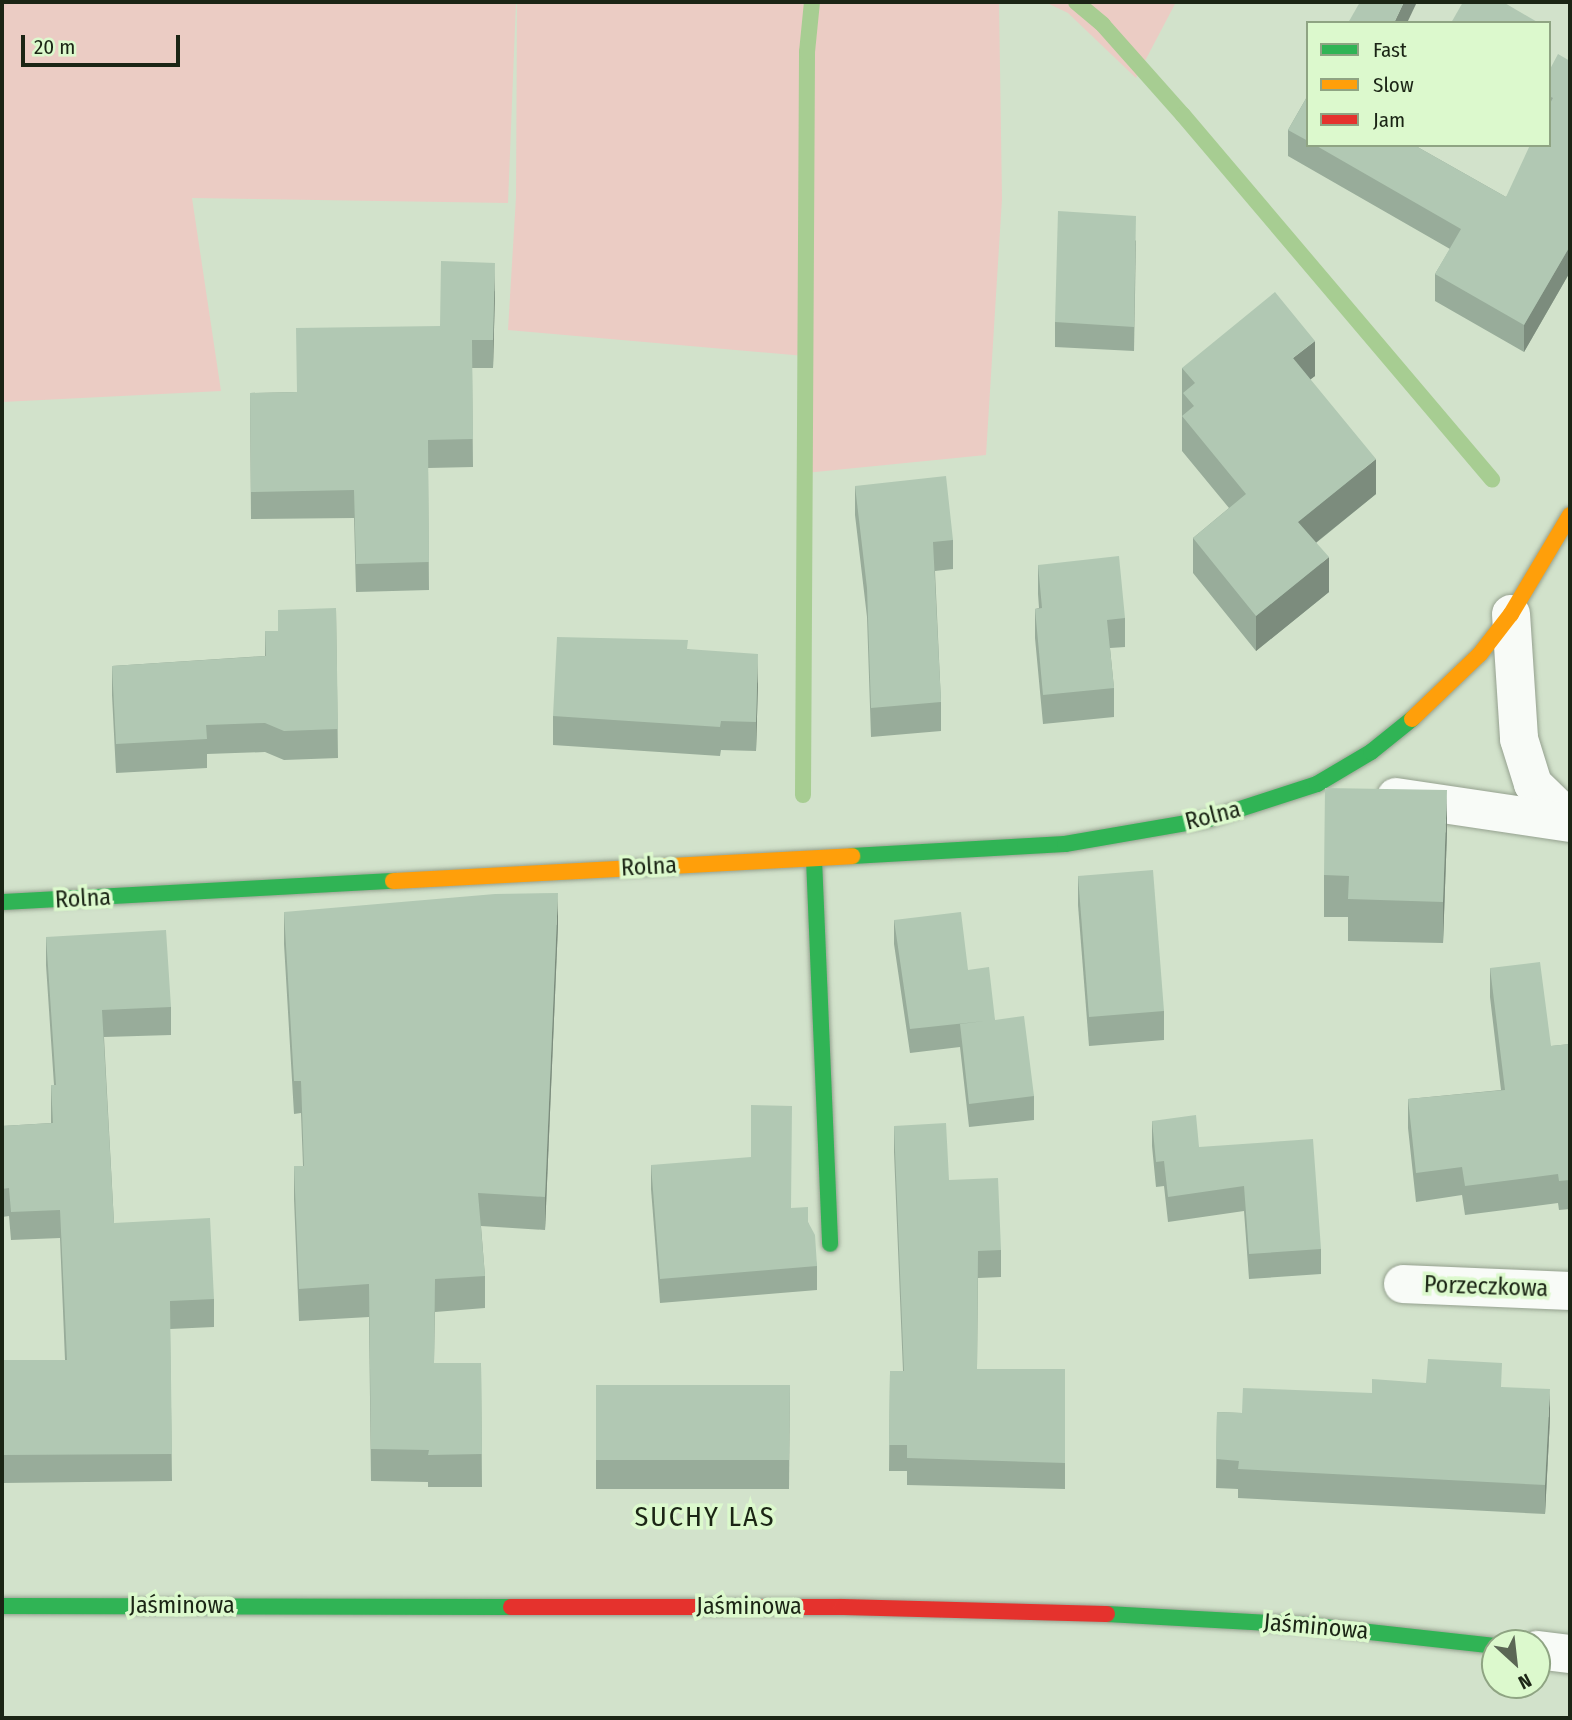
<!DOCTYPE html>
<html>
<head>
<meta charset="utf-8">
<style>
  body { margin:0 }
  #map { position:relative; width:1572px; height:1720px; overflow:hidden; background:#d2e2cb; font-family:"Fira Sans Condensed",sans-serif }
  div>[style] { position:absolute }
  [style*='--x'] { left:calc(var(--x)*1px); top:calc(var(--y)*1px); width:calc(var(--w)*1px); rotate:calc(var(--a)*1deg) }
  .green>* { inset:0; background:#ebccc4 }
  .stream>* { height:16px; margin:-8px; padding:0 8px; transform-origin:8px; border-radius:8px; background:#a7cd92 }
  .roads { filter:drop-shadow(0 0 2px #95a18f) drop-shadow(0 0 2px #95a18f) }
  .street>* { height:38px; margin:-19px; padding:0 19px; transform-origin:19px; border-radius:19px; background:#f8fbf7 }
  .fast>* { height:16px; margin:-8px; padding:0 8px; transform-origin:8px; border-radius:8px; background:#30b455 }
  .slow>* { height:16px; margin:-8px; padding:0 8px; transform-origin:8px; border-radius:8px; background:#ff9f0a }
  .jam>* { height:16px; margin:-8px; padding:0 8px; transform-origin:8px; border-radius:8px; background:#e5322d }
  .wall>* { inset:0; background:#98ac9a }
  .shaded-wall>* { inset:0; background:#7c8c7d }
  .building>* { inset:0; background:#b1c8b3 }
  span { translate:-50% -50%; white-space:nowrap; text-align:center; line-height:1.15; -webkit-text-stroke:7px #dcf9cd; paint-order:stroke }
  .street-label { font-size:24px; color:#1b2515 }
  .quarter-label { font-size:28px; color:#1b2515; letter-spacing:2px }
  .frame { position:absolute; inset:0; border:4px solid #1b2515; pointer-events:none }
  .legend { position:absolute; left:1306px; top:21px; width:245px; height:126px; box-sizing:border-box; background:#dcf9cd; border:2px solid #8fa483; margin:0; padding:9px 12px; list-style:none; font-size:21px; color:#1b2515 }
  .legend li { display:flex; align-items:center; gap:14px; height:35px }
  .legend b { width:35px; border:2px solid #8fa483 }
  .north { position:absolute; left:1481px; top:1629px; width:70px; height:70px; box-sizing:border-box; background:#dcf9cd; border:2px solid #8fa483; border-radius:50%; rotate:153deg; font-size:19px; font-weight:700; line-height:28px; text-align:center; color:#1b2515 }
  .north::after { content:''; display:block; margin:auto; width:24px; height:32px; background:#5b6755; clip-path:polygon(50% 0,100% 100%,50% 72%,0 100%) }
  .scale { position:absolute; left:21px; top:35px; width:159px; height:32px; box-sizing:border-box; border:4px solid #1b2515; border-top:0; padding-left:9px; font-size:21px; line-height:24px; white-space:nowrap; color:#1b2515; -webkit-text-stroke:5px #dcf9cd; paint-order:stroke }
</style>
</head>
<body>
<div id="map">
  <div class="green">
    <div style="clip-path:polygon(2px 2px,516px 2px,508px 203px,192px 198px,221px 391px,2px 402px)"></div>
    <div style="clip-path:polygon(517px 2px,999px 2px,1002px 199px,986px 455px,805px 473px,805px 356px,508px 330px,516px 197px)"></div>
    <div style="clip-path:polygon(1045px 2px,1176px 2px,1136px 78px,1068px 13px)"></div>
  </div>
  <div class="stream">
    <div style="--x:1076;--y:2;--w:35;--a:40"></div>
    <div style="--x:1103;--y:25;--w:120;--a:48.4"></div>
    <div style="--x:1183;--y:115;--w:478;--a:49.7"></div>
    <div style="--x:803;--y:795;--w:743;--a:-89.69"></div>
    <div style="--x:807;--y:52;--w:50;--a:-84.3"></div>
  </div>
  <div class="roads">
    <div class="street">
      <div style="--x:1511;--y:614;--w:125;--a:86.3"></div>
      <div style="--x:1519;--y:739;--w:47;--a:72.7"></div>
      <div style="--x:1533;--y:784;--w:52;--a:44.2"></div>
      <div style="--x:1396;--y:797;--w:176;--a:8.5"></div>
      <div style="--x:1403;--y:1284;--w:167;--a:2.4"></div>
      <div style="--x:1537;--y:1650;--w:33;--a:7"></div>
    </div>
    <div class="fast">
      <div style="--x:852;--y:856;--w:213;--a:-3.2"></div>
      <div style="--x:1065;--y:844;--w:146;--a:-9.8"></div>
      <div style="--x:1209;--y:819;--w:114;--a:-18"></div>
      <div style="--x:1317;--y:784;--w:63;--a:-30.7"></div>
      <div style="--x:1371;--y:752;--w:53;--a:-38.8"></div>
      <div style="--x:814;--y:859;--w:385;--a:87.6"></div>
      <div style="--x:2;--y:902;--w:392;--a:-3.1"></div>
      <div style="--x:2;--y:1606;--w:509;--a:0.11"></div>
      <div style="--x:1107;--y:1614;--w:199;--a:3.2"></div>
      <div style="--x:1306;--y:1625;--w:190;--a:6.3"></div>
    </div>
    <div class="slow">
      <div style="--x:1412;--y:719;--w:94;--a:-43.7"></div>
      <div style="--x:1480;--y:654;--w:51;--a:-52.2"></div>
      <div style="--x:1511;--y:614;--w:115;--a:-59.2"></div>
      <div style="--x:393;--y:881;--w:460;--a:-3.1"></div>
    </div>
    <div class="jam">
      <div style="--x:511;--y:1607;--w:331;--a:0"></div>
      <div style="--x:842;--y:1607;--w:265;--a:1.5"></div>
    </div>
  </div>
  <div class="wall">
    <div style="clip-path:polygon(1570px 61px,1570px 272px,1524px 352px,1435px 301px,1435px 274px,1450px 249px,1288px 156px,1288px 130px,1308px 95px,1308px 145px,1414px 145px,1506px 197px,1549px 145px,1549px 71px)"></div>
    <div style="clip-path:polygon(1136px 240px,1134px 351px,1055px 347px,1055px 322px)"></div>
    <div style="clip-path:polygon(495px 291px,493px 368px,472px 368px,473px 467px,428px 468px,429px 590px,356px 592px,354px 518px,251px 519px,250px 393px,297px 392px,440px 326px)"></div>
    <div style="clip-path:polygon(1182px 368px,1315px 376px,1310px 379px,1376px 494px,1316px 543px,1329px 592px,1256px 651px,1193px 573px,1193px 538px,1229px 508px,1182px 451px)"></div>
    <div style="clip-path:polygon(855px 486px,953px 540px,953px 569px,935px 571px,941px 702px,941px 731px,871px 737px,867px 617px,855px 515px)"></div>
    <div style="clip-path:polygon(1038px 565px,1125px 618px,1125px 647px,1110px 648px,1114px 688px,1114px 717px,1043px 724px,1035px 638px,1035px 609px,1039px 608px,1038px 594px)"></div>
    <div style="clip-path:polygon(336px 608px,338px 758px,284px 760px,265px 752px,207px 754px,207px 768px,116px 773px,112px 695px,112px 666px,265px 656px,265px 631px,278px 631px)"></div>
    <div style="clip-path:polygon(688px 649px,758px 683px,756px 751px,721px 750px,720px 756px,553px 745px,553px 716px)"></div>
    <div style="clip-path:polygon(1447px 832px,1443px 943px,1348px 941px,1348px 917px,1324px 917px,1324px 875px)"></div>
    <div style="clip-path:polygon(1078px 876px,1164px 1011px,1164px 1040px,1089px 1046px,1078px 905px)"></div>
    <div style="clip-path:polygon(284px 912px,558px 925px,545px 1230px,481px 1226px,485px 1276px,485px 1308px,435px 1312px,434px 1363px,481px 1363px,482px 1487px,428px 1487px,428px 1482px,371px 1481px,369px 1317px,299px 1321px,294px 1199px,294px 1166px,303px 1166px,301px 1113px,294px 1114px,284px 944px)"></div>
    <div style="clip-path:polygon(894px 920px,968px 970px,995px 1020px,1034px 1096px,1034px 1120px,969px 1127px,960px 1047px,910px 1053px,894px 944px)"></div>
    <div style="clip-path:polygon(46px 937px,171px 1007px,171px 1035px,104px 1037px,114px 1223px,214px 1299px,214px 1327px,170px 1329px,172px 1481px,2px 1483px,2px 1360px,65px 1360px,60px 1238px,11px 1240px,9px 1216px,2px 1217px,2px 1126px,51px 1123px,51px 1085px,54px 1085px,46px 965px)"></div>
    <div style="clip-path:polygon(1490px 968px,1551px 1046px,1570px 1044px,1570px 1209px,1559px 1210px,1558px 1203px,1465px 1215px,1462px 1195px,1416px 1202px,1408px 1128px,1408px 1099px,1501px 1090px,1490px 997px)"></div>
    <div style="clip-path:polygon(1152px 1121px,1199px 1147px,1321px 1249px,1321px 1274px,1249px 1279px,1244px 1211px,1168px 1222px,1164px 1186px,1156px 1187px,1152px 1146px)"></div>
    <div style="clip-path:polygon(894px 1126px,949px 1180px,1001px 1250px,1001px 1277px,978px 1278px,977px 1369px,1065px 1369px,1065px 1489px,907px 1485px,907px 1471px,889px 1471px,890px 1371px,903px 1371px,894px 1152px)"></div>
    <div style="clip-path:polygon(651px 1165px,808px 1222px,817px 1266px,817px 1290px,660px 1303px,651px 1189px)"></div>
    <div style="clip-path:polygon(596px 1385px,790px 1385px,789px 1489px,596px 1489px)"></div>
    <div style="clip-path:polygon(1502px 1387px,1550px 1418px,1545px 1514px,1238px 1498px,1238px 1489px,1216px 1488px,1217px 1412px,1242px 1413px,1372px 1393px)"></div>
  </div>
  <div class="shaded-wall">
    <div style="clip-path:polygon(1404px 2px,1417px 2px,1407px 23px,1394px 23px)"></div>
    <div style="clip-path:polygon(1551px 30px,1551px 44px,1549px 47px,1549px 32px)"></div>
    <div style="clip-path:polygon(1570px 246px,1570px 272px,1524px 352px,1524px 325px)"></div>
    <div style="clip-path:polygon(495px 263px,495px 291px,493px 368px,493px 340px)"></div>
    <div style="clip-path:polygon(1315px 341px,1315px 376px,1293px 393px,1293px 358px)"></div>
    <div style="clip-path:polygon(1376px 459px,1376px 494px,1298px 557px,1298px 522px)"></div>
    <div style="clip-path:polygon(1329px 557px,1329px 592px,1256px 651px,1256px 616px)"></div>
    <div style="clip-path:polygon(758px 654px,758px 683px,756px 751px,756px 722px)"></div>
    <div style="clip-path:polygon(1447px 790px,1447px 832px,1443px 943px,1443px 902px)"></div>
    <div style="clip-path:polygon(558px 893px,558px 925px,545px 1230px,545px 1197px)"></div>
    <div style="clip-path:polygon(1550px 1389px,1550px 1418px,1545px 1514px,1545px 1485px)"></div>
  </div>
  <div class="building">
    <div style="clip-path:polygon(1360px 2px,1404px 2px,1394px 23px,1348px 23px)"></div>
    <div style="clip-path:polygon(1463px 2px,1503px 2px,1539px 23px,1451px 23px)"></div>
    <div style="clip-path:polygon(1558px 54px,1570px 61px,1570px 246px,1524px 325px,1435px 274px,1461px 229px,1315px 145px,1414px 145px,1506px 197px,1530px 145px,1549px 145px,1549px 105px,1553px 98px,1549px 96px,1549px 71px)"></div>
    <div style="clip-path:polygon(1308px 95px,1308px 141px,1288px 130px)"></div>
    <div style="clip-path:polygon(1058px 211px,1136px 216px,1134px 327px,1055px 322px)"></div>
    <div style="clip-path:polygon(441px 261px,495px 263px,493px 340px,472px 340px,473px 439px,428px 440px,429px 562px,356px 564px,354px 490px,251px 492px,250px 393px,297px 392px,296px 328px,440px 326px)"></div>
    <div style="clip-path:polygon(1275px 292px,1315px 341px,1293px 358px,1376px 459px,1298px 522px,1329px 557px,1256px 616px,1193px 538px,1246px 494px,1182px 416px,1194px 406px,1183px 393px,1195px 383px,1182px 368px)"></div>
    <div style="clip-path:polygon(946px 476px,953px 540px,933px 542px,941px 702px,871px 708px,867px 588px,855px 486px)"></div>
    <div style="clip-path:polygon(1119px 556px,1125px 618px,1107px 620px,1114px 688px,1043px 695px,1035px 609px,1042px 608px,1038px 565px)"></div>
    <div style="clip-path:polygon(336px 608px,338px 729px,284px 731px,265px 723px,206px 725px,207px 739px,116px 744px,112px 666px,266px 656px,265px 631px,278px 631px,278px 610px)"></div>
    <div style="clip-path:polygon(557px 637px,688px 640px,687px 649px,758px 654px,756px 722px,721px 721px,720px 727px,553px 716px)"></div>
    <div style="clip-path:polygon(1325px 788px,1447px 790px,1443px 902px,1348px 899px,1349px 876px,1324px 875px)"></div>
    <div style="clip-path:polygon(1153px 870px,1164px 1011px,1089px 1017px,1078px 876px)"></div>
    <div style="clip-path:polygon(558px 893px,545px 1197px,478px 1193px,485px 1276px,435px 1279px,434px 1363px,481px 1363px,482px 1454px,428px 1455px,429px 1450px,371px 1449px,369px 1284px,299px 1289px,294px 1166px,304px 1166px,301px 1081px,294px 1081px,284px 912px,495px 894px)"></div>
    <div style="clip-path:polygon(961px 912px,968px 970px,989px 967px,995px 1020px,1024px 1016px,1034px 1096px,969px 1104px,960px 1024px,985px 1021px,910px 1029px,894px 920px)"></div>
    <div style="clip-path:polygon(166px 930px,171px 1007px,102px 1010px,114px 1223px,210px 1218px,214px 1299px,170px 1301px,172px 1454px,2px 1455px,2px 1360px,67px 1360px,60px 1210px,11px 1212px,9px 1188px,2px 1189px,2px 1126px,53px 1123px,51px 1085px,56px 1085px,46px 937px)"></div>
    <div style="clip-path:polygon(1540px 962px,1551px 1046px,1570px 1044px,1570px 1180px,1559px 1181px,1558px 1174px,1465px 1186px,1462px 1167px,1416px 1173px,1408px 1099px,1505px 1090px,1490px 968px)"></div>
    <div style="clip-path:polygon(751px 1105px,792px 1106px,791px 1208px,808px 1207px,808px 1222px,815px 1235px,817px 1266px,660px 1279px,651px 1165px,751px 1157px)"></div>
    <div style="clip-path:polygon(1196px 1115px,1199px 1147px,1313px 1139px,1321px 1249px,1249px 1254px,1244px 1186px,1168px 1197px,1164px 1161px,1156px 1162px,1152px 1121px)"></div>
    <div style="clip-path:polygon(946px 1123px,949px 1180px,998px 1178px,1001px 1250px,978px 1251px,977px 1369px,1065px 1369px,1065px 1463px,907px 1458px,907px 1445px,889px 1445px,890px 1371px,904px 1371px,894px 1126px)"></div>
    <div style="clip-path:polygon(1428px 1359px,1502px 1363px,1501px 1387px,1550px 1389px,1545px 1485px,1238px 1469px,1239px 1461px,1216px 1459px,1217px 1412px,1242px 1413px,1243px 1388px,1372px 1393px,1372px 1379px,1426px 1383px)"></div>
    <div style="clip-path:polygon(596px 1385px,790px 1385px,789px 1460px,596px 1460px)"></div>
  </div>
  <div class="street-label">
    <span style="left:1213px;top:816px;rotate:-14deg">Rolna</span>
    <span style="left:649px;top:867px;rotate:-3deg">Rolna</span>
    <span style="left:83px;top:899px;rotate:-3deg">Rolna</span>
    <span style="left:1486px;top:1287px;rotate:2deg">Porzeczkowa</span>
    <span style="left:182px;top:1606px">Jaśminowa</span>
    <span style="left:749px;top:1607px">Jaśminowa</span>
    <span style="left:1316px;top:1627px;rotate:5deg">Jaśminowa</span>
  </div>
  <div class="quarter-label">
    <span style="left:705px;top:1517px">SUCHY LAS</span>
  </div>
  <div class="frame"></div>
  <ul class="legend">
  <li><b style="height:9px;background:#30b455"></b>Fast</li>
  <li><b style="height:9px;background:#ff9f0a"></b>Slow</li>
  <li><b style="height:9px;background:#e5322d"></b>Jam</li>
  </ul>
  <div class="north">N</div>
  <div class="scale">20 m</div>
</div>
</body>
</html>
